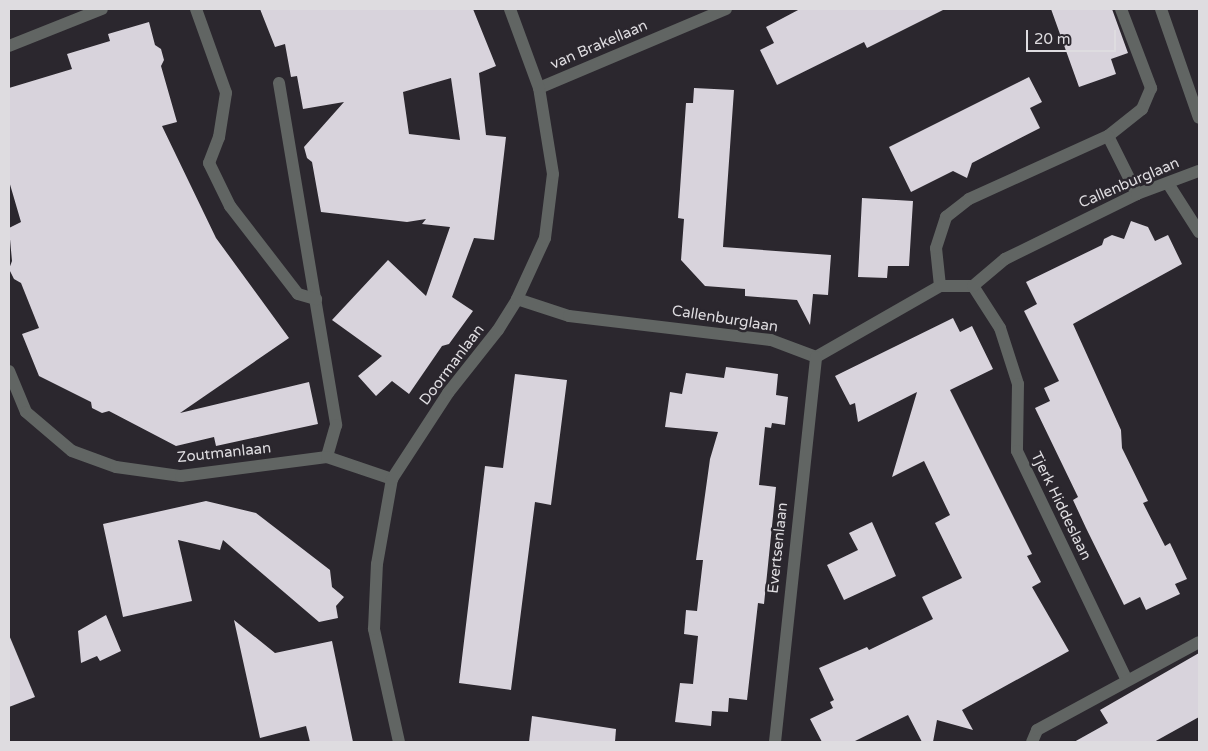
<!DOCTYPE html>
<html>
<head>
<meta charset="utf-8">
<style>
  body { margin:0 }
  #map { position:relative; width:1208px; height:751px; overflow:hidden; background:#2b272e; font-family:"Varela Round",sans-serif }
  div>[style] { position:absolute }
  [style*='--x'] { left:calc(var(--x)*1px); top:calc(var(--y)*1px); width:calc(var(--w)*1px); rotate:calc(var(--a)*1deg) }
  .building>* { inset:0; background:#d8d3dc }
  .service>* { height:12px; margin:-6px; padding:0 6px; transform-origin:6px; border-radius:6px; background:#616563 }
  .minor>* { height:12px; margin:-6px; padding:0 6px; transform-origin:6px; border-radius:6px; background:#616563 }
  .tertiary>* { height:12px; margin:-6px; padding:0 6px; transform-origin:6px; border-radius:6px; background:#616563 }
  span { translate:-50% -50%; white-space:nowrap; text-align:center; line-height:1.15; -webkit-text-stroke:5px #2b272e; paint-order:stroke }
  .street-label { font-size:15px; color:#dedce0 }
  .frame { position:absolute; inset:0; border:10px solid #dedce0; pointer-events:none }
  .scale { position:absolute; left:1026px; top:30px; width:90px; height:22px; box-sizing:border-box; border:2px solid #dedce0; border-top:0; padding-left:6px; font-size:15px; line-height:18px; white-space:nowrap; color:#dedce0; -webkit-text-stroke:4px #2b272e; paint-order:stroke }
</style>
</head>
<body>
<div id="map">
  <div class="building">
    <div style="clip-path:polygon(evenodd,260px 9px,473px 9px,496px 66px,479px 73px,486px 135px,506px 137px,494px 240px,474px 238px,452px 297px,473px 311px,449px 344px,442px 346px,409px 394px,392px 381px,376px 396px,358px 376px,382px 356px,332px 320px,388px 260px,426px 296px,450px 227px,422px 224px,426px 219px,407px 222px,321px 212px,312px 162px,307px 158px,304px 147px,344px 102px,303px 109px,297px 76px,291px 77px,285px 44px,275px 47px,260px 9px,451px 78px,460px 140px,409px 134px,403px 92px,451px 78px)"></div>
    <div style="clip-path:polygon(800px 9px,945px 9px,867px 48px,864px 42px,777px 85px,760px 50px,774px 43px,766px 27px)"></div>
    <div style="clip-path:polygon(1051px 9px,1112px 9px,1128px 53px,1111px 59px,1116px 74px,1079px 87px)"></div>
    <div style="clip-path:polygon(149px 22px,155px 45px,161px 49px,164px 60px,161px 66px,177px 122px,162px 126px,216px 238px,289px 338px,180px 413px,309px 382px,318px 424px,216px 446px,214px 437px,176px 446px,109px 411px,102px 413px,92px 408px,91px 402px,39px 376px,22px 334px,39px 328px,21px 283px,14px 279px,9px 269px,12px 261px,9px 228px,21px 222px,9px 181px,9px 88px,72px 69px,67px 54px,110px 41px,108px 34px)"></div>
    <div style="clip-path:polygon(1029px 77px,1042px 102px,1030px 108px,1040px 128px,972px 163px,967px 178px,953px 171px,911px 192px,889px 147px)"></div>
    <div style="clip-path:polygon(694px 88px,734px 90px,723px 247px,831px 255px,828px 295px,813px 294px,810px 325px,797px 300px,745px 296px,745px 289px,705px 286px,681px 260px,684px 219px,678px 218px,686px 103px,693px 103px)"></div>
    <div style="clip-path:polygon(862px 198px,913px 201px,909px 266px,888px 266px,887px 278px,858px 277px)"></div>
    <div style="clip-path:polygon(1131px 221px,1148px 227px,1155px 241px,1168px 235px,1182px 264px,1073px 324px,1121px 430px,1122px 448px,1148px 501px,1143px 503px,1165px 546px,1170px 543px,1187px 579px,1175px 584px,1180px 594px,1146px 610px,1140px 597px,1124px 605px,1086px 528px,1073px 500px,1078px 497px,1035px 408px,1050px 401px,1044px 388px,1059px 381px,1024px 311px,1037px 304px,1026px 282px,1102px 245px,1104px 239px,1112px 235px,1124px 239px)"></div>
    <div style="clip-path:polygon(953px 318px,960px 332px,972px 326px,993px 369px,950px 390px,1032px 554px,1027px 556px,1041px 582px,1032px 587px,1069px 651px,962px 710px,973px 730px,937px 720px,933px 742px,922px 742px,908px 715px,853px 742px,822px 742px,810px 719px,833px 708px,830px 702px,834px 700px,819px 668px,867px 647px,869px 650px,933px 619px,922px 597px,962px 578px,935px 523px,950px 515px,924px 461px,892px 477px,917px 392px,858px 422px,855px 403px,850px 405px,835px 376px)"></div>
    <div style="clip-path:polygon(726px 367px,778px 374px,776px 395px,788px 397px,785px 425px,772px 423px,771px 428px,765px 427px,759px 485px,776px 487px,764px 604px,758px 603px,747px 700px,729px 698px,728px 712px,712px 711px,711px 726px,675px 722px,680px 683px,693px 684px,698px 636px,684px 634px,686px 610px,697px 611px,703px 560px,696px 560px,710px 459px,718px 432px,665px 427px,670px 392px,682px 394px,686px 373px,724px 378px)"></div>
    <div style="clip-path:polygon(515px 374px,567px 380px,551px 505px,535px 502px,511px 690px,459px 683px,485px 466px,503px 468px)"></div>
    <div style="clip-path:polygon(206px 501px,256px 513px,330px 570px,332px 587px,344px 597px,336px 606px,338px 618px,319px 622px,223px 540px,220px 550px,178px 540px,192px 601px,123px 617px,103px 524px)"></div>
    <div style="clip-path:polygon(872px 522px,896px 576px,844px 600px,827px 565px,858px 550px,849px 533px)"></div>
    <div style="clip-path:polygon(106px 615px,121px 651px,100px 661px,97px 656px,81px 663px,78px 631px)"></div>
    <div style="clip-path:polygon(234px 620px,275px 653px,332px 641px,353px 742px,310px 742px,306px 726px,260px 738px)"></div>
    <div style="clip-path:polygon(9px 635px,35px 697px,9px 707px)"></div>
    <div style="clip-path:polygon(1199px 653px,1199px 717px,1154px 742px,1074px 742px,1108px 723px,1100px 710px)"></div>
    <div style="clip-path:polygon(532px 716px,616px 729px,615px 742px,529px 742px)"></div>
  </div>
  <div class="service">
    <div style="--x:9;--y:46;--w:100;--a:-21.7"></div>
    <div style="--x:279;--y:83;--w:347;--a:80.5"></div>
    <div style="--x:336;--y:425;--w:33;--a:106"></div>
    <div style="--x:219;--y:137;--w:28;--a:111"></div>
    <div style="--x:209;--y:163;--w:48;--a:64"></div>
    <div style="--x:230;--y:206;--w:111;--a:52.3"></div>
    <div style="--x:298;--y:294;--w:19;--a:16"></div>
  </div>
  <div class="minor">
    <div style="--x:196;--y:9;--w:89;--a:70.3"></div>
    <div style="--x:226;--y:93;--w:45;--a:99"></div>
    <div style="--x:1121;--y:9;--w:85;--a:69.2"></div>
    <div style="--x:1151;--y:88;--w:23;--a:113"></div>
    <div style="--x:1142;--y:109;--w:43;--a:141.5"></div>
    <div style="--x:1108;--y:136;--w:65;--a:63.4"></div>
    <div style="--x:539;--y:88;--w:203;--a:-22.9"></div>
    <div style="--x:1169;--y:185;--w:56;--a:57.4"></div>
    <div style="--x:940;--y:286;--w:38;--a:-96"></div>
    <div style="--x:936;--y:248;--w:33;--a:-72"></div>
    <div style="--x:946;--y:217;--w:29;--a:-38"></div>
    <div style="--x:969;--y:199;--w:153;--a:-24.4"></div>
    <div style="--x:973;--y:286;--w:50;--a:57.3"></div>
    <div style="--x:1000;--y:328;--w:59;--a:72.2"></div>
    <div style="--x:1018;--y:384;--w:67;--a:90.9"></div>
    <div style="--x:1017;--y:451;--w:253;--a:64.4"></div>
    <div style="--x:517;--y:299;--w:55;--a:18.1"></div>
    <div style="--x:569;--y:316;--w:203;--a:6.8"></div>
    <div style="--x:771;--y:340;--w:48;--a:20.7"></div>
    <div style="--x:816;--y:357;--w:143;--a:-29.8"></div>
    <div style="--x:940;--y:286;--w:33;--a:0"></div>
    <div style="--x:973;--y:286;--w:42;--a:-40.2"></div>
    <div style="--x:1005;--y:259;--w:147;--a:-26.2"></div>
    <div style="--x:1137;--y:194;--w:66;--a:-20.4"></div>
    <div style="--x:9;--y:371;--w:44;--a:67.5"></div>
    <div style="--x:26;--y:412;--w:60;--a:40.3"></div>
    <div style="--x:72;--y:451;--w:47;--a:20"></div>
    <div style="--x:116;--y:467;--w:66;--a:7.9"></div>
    <div style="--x:181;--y:476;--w:147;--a:-7.4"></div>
    <div style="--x:327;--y:457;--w:69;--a:18.7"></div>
    <div style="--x:399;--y:742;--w:116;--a:-102.5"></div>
    <div style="--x:374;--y:629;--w:65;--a:-87.4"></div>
    <div style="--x:377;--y:564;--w:86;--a:-80"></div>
    <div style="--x:392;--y:479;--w:103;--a:-56.9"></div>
    <div style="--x:448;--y:393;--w:80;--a:-51.6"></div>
    <div style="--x:498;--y:330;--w:36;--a:-58"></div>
    <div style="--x:517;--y:299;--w:67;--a:-65.3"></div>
    <div style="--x:545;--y:238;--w:64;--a:-82.9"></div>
    <div style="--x:553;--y:174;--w:87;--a:-99.2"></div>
    <div style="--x:539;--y:88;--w:84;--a:-110.2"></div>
    <div style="--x:775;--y:742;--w:387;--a:-83.9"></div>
    <div style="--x:1032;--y:742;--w:13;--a:-67"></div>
    <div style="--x:1037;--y:730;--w:184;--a:-28.5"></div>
  </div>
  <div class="tertiary">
    <div style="--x:1161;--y:9;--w:115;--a:70.8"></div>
  </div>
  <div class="street-label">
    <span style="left:599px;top:45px;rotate:-23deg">van Brakellaan</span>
    <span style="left:1129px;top:183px;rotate:-23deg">Callenburglaan</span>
    <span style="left:725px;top:319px;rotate:9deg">Callenburglaan</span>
    <span style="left:452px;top:365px;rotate:-53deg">Doormanlaan</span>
    <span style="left:224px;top:453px;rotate:-6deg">Zoutmanlaan</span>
    <span style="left:1061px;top:506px;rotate:64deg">Tjerk Hiddeslaan</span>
    <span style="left:778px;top:548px;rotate:-84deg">Evertsenlaan</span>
  </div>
  <div class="frame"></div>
  <div class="scale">20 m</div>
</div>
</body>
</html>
